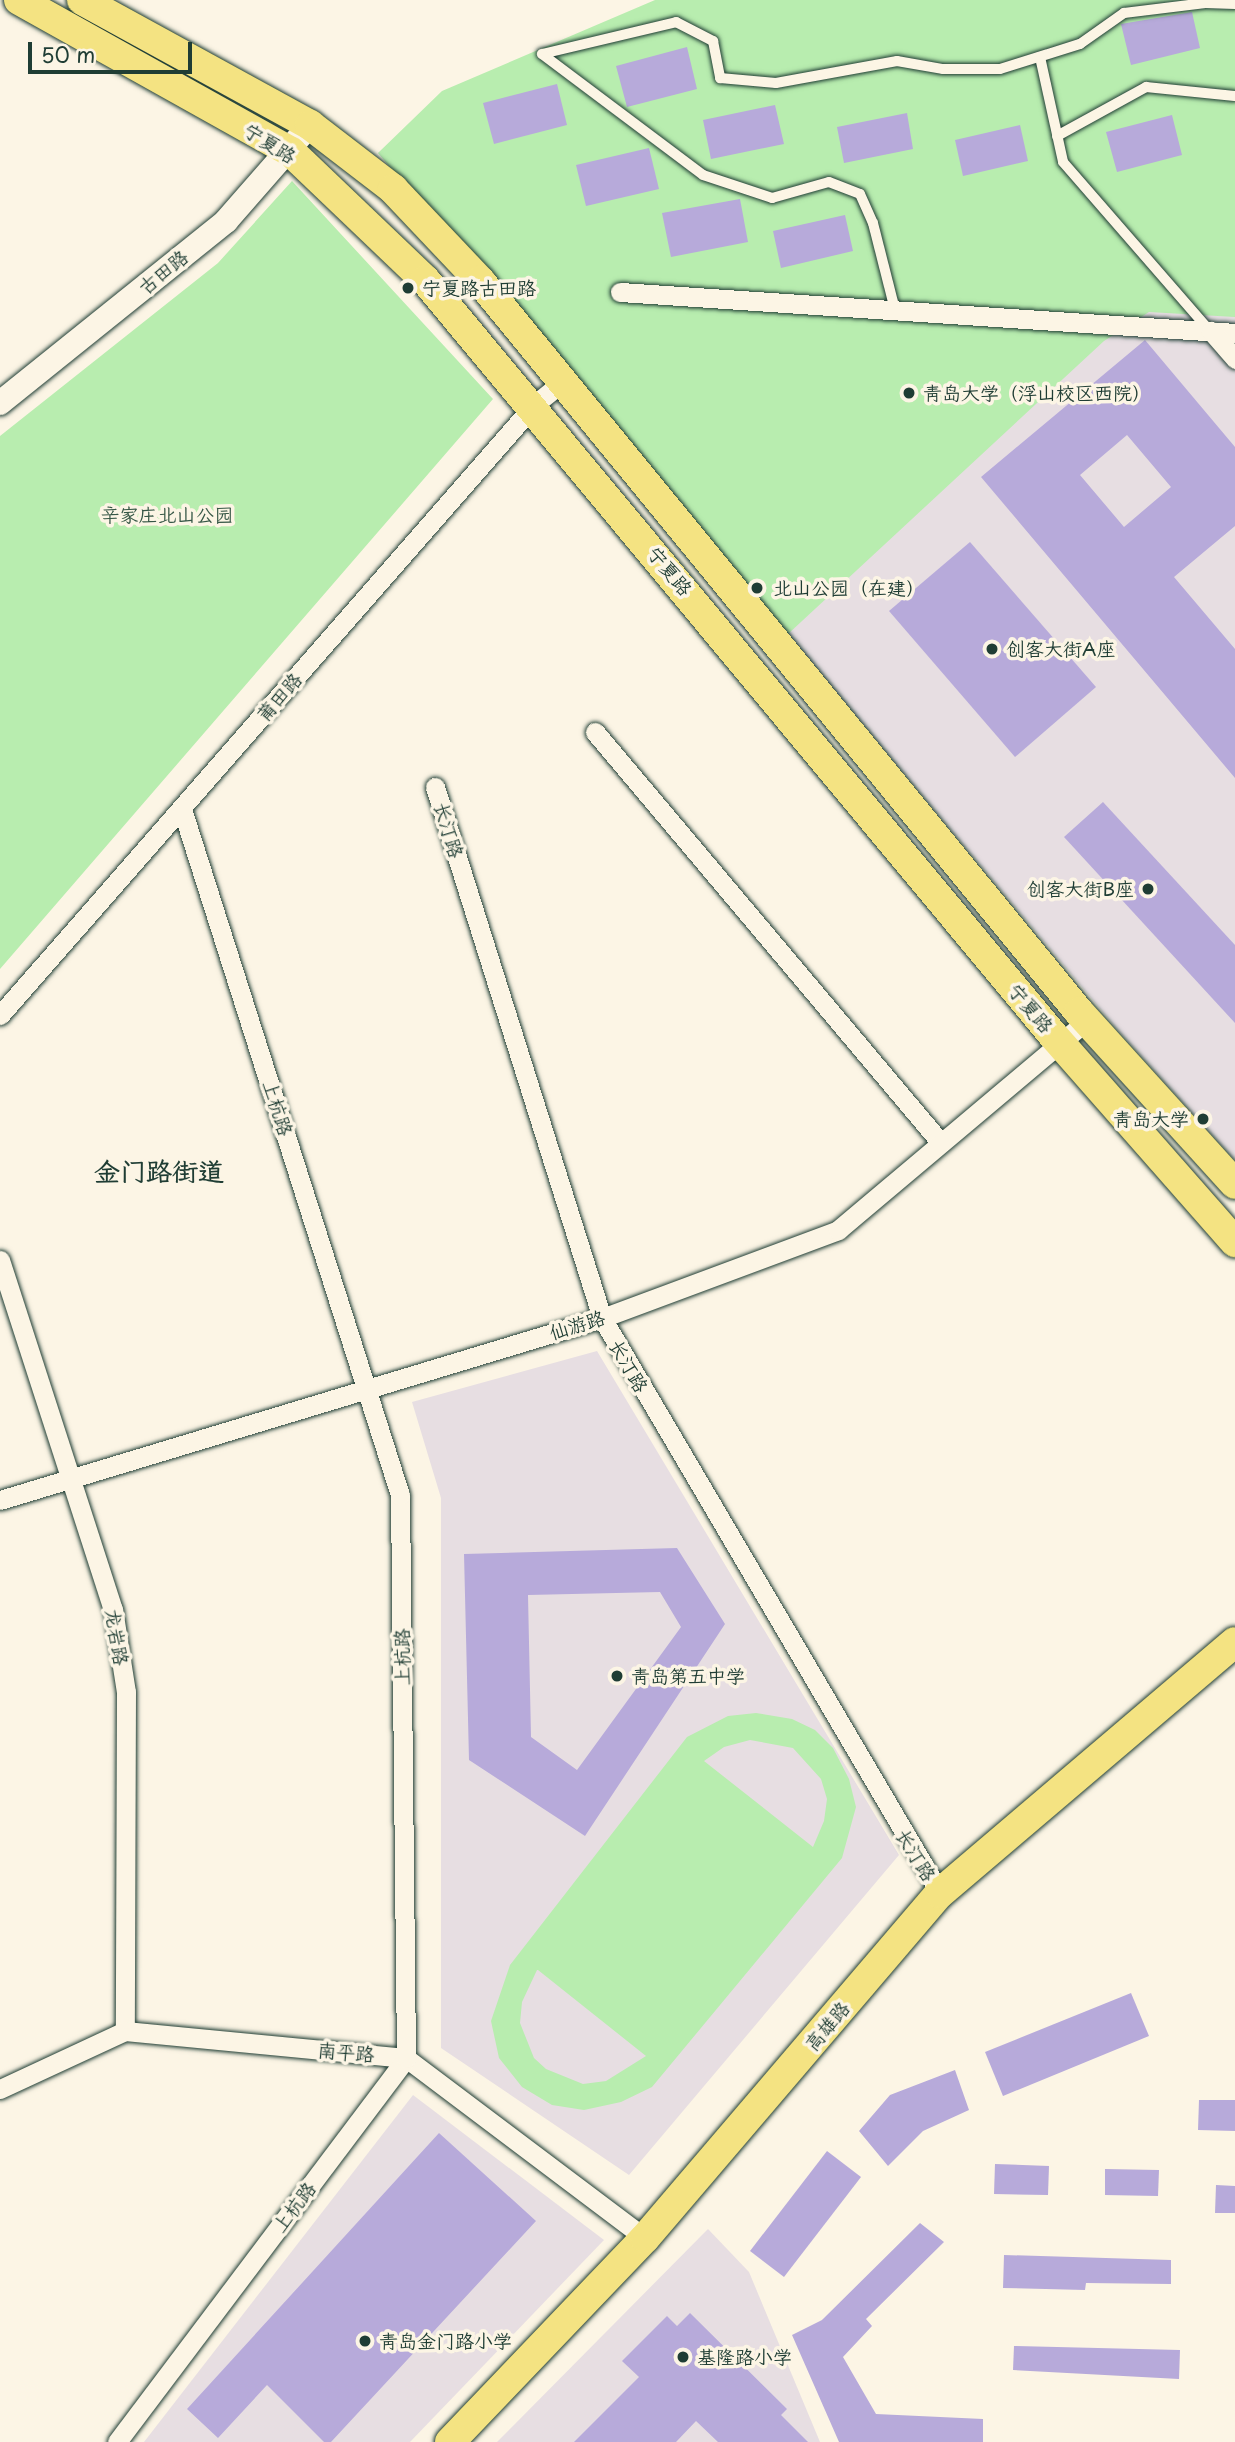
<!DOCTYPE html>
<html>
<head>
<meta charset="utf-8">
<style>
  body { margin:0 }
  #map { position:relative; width:1235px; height:2442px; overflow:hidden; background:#fcf5e5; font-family:"Playpen Sans","LXGW WenKai TC",sans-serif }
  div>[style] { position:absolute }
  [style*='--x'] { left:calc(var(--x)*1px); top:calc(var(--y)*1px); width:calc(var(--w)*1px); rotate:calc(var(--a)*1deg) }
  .built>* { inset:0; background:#e7dee2 }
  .green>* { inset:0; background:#b8edaf }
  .building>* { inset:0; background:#b7aada }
  .roads { filter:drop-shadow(0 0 2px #1f3d34) drop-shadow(0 0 2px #1f3d34) }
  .service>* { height:10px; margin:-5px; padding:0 5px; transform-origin:5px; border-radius:5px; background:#fcf5e5 }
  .minor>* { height:19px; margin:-9.5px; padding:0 9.5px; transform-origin:9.5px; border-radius:9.5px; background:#fcf5e5 }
  .tertiary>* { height:24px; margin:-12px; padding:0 12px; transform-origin:12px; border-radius:12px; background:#fcf5e5 }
  .primary>* { height:30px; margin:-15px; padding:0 15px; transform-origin:15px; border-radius:15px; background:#f4e382 }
  .dots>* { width:19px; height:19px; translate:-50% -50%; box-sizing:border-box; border:4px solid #fcf5e5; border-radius:50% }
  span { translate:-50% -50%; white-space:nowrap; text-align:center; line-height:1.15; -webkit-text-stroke:7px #fcf5e5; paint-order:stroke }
  .street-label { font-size:19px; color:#1f3d34 }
  .poi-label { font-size:19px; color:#1f3d34 }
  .left { translate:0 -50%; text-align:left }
  .right { translate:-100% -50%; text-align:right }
  .park-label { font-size:19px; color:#365746 }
  .district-label { font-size:26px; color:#1f3d34; font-weight:700 }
  .scale { position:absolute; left:28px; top:42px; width:164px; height:32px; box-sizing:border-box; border:4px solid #1f3d34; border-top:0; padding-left:9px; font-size:21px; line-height:24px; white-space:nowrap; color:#1f3d34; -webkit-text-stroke:5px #fcf5e5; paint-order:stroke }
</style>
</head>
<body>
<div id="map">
  <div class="built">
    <div style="clip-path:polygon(1235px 0,1235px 1160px,1116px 1028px,788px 634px,378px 153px,413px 122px)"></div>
    <div style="clip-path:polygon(597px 1351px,899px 1855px,629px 2175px,441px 2048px,441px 1498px,412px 1402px)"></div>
    <div style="clip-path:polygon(413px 2095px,604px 2240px,410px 2442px,144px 2442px)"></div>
    <div style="clip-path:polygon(708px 2229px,749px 2272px,820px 2442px,497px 2442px)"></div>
  </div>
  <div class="green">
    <div style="clip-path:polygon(655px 0,1235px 0,1235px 317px,1149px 312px,1104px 341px,788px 634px,378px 153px,442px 91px)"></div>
    <div style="clip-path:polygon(292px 181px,493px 399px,0 969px,0 436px,218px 263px)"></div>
    <div style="clip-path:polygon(evenodd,756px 1713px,792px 1719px,815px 1730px,833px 1748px,849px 1779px,856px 1807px,842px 1858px,652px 2087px,621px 2102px,584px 2110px,552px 2105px,522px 2087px,499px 2058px,491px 2021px,510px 1965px,687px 1737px,728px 1716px,756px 1713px,750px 1740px,793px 1748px,821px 1779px,827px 1799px,824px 1821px,813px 1847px,704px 1761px,724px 1747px,750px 1740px,756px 1713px,537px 1970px,538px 1970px,646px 2056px,606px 2081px,583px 2084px,546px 2069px,534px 2058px,520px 2023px,522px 2002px,537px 1970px)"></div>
  </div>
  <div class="building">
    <div style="clip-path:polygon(1192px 12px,1200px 48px,1131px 65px,1121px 24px)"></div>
    <div style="clip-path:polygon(687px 47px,697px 89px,627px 107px,616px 66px)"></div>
    <div style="clip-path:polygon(557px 84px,567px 125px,494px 144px,483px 103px)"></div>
    <div style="clip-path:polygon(775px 105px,784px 144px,711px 159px,703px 120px)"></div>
    <div style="clip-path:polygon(907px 113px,913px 149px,844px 163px,837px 127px)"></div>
    <div style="clip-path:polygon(1172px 115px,1182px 155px,1117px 172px,1106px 132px)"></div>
    <div style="clip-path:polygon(1020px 125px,1028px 161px,963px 176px,955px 140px)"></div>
    <div style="clip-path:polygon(649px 148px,659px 189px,586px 206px,576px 165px)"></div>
    <div style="clip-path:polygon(740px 199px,748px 242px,671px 257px,662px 213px)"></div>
    <div style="clip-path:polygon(845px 215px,853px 251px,781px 268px,773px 231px)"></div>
    <div style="clip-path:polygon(evenodd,1145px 340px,1235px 447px,1235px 526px,1174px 577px,1235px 649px,1235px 778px,981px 477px,1145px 340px,1127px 435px,1171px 487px,1124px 527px,1080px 475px,1127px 435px)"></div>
    <div style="clip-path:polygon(970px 542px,1096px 687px,1015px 757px,889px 611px)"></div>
    <div style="clip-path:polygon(1103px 802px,1235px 945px,1235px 1023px,1064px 837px)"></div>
    <div style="clip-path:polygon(evenodd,677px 1548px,725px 1624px,585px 1836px,469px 1760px,464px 1554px,677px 1548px,660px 1592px,681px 1627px,577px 1770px,531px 1737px,528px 1595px,660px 1592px)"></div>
    <div style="clip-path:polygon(1131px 1993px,1149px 2036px,1003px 2096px,985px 2052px)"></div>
    <div style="clip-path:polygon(955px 2070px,969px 2110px,923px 2131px,888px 2166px,859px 2131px,890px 2095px)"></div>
    <div style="clip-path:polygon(1199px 2100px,1235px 2100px,1235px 2131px,1198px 2130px)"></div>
    <div style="clip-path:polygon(439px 2133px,536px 2221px,331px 2442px,324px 2442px,267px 2385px,218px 2438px,187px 2409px)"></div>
    <div style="clip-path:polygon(827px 2151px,861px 2177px,784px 2277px,750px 2251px)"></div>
    <div style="clip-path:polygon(995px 2164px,1049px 2166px,1048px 2195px,994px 2194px)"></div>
    <div style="clip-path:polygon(1105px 2169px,1159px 2170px,1158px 2196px,1105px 2195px)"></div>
    <div style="clip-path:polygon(1216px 2185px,1235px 2186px,1235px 2213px,1215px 2213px)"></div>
    <div style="clip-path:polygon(920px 2223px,944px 2242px,866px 2319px,872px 2326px,843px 2357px,876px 2414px,983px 2419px,983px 2442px,839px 2442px,792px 2335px,822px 2320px)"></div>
    <div style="clip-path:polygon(1004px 2255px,1171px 2260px,1171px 2284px,1086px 2283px,1085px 2290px,1003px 2288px)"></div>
    <div style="clip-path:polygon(690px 2313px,787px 2409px,781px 2415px,808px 2442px,718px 2442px,696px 2421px,676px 2442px,574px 2442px,639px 2377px,622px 2361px,667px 2316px,677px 2326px)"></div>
    <div style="clip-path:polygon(1014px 2346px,1180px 2350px,1179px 2379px,1013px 2370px)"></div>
  </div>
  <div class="roads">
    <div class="service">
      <div style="--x:542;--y:54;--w:138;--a:-13.4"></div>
      <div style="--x:676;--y:22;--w:42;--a:27.2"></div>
      <div style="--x:713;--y:41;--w:38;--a:79"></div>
      <div style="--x:720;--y:78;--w:56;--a:5.1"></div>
      <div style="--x:776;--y:83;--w:123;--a:-10.3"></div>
      <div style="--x:897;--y:61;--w:47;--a:9.9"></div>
      <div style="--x:943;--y:69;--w:57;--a:0"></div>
      <div style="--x:1000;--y:69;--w:84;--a:-17.4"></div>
      <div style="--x:1080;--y:44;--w:54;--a:-35.2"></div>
      <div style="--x:1124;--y:13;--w:82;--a:-7"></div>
      <div style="--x:1205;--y:3;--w:30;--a:2"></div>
      <div style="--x:542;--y:54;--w:201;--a:36.9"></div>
      <div style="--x:703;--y:175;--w:73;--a:18.4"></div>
      <div style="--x:772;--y:198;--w:59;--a:-15.7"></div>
      <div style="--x:829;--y:182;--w:33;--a:21"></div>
      <div style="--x:860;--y:194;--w:32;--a:66"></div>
      <div style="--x:873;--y:223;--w:90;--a:75.8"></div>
      <div style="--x:1040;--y:57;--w:107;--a:77.6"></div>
      <div style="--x:1063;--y:162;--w:224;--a:49"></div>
      <div style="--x:1057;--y:136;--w:102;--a:-28.8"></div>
      <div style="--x:1146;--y:87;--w:89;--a:5.8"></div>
    </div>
    <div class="minor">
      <div style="--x:620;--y:292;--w:616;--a:3.81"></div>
      <div style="--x:1211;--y:331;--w:37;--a:49"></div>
      <div style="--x:595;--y:732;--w:537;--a:49.91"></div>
      <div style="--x:435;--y:787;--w:557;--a:72.54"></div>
      <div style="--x:602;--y:1318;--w:667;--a:59.55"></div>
      <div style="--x:0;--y:1015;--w:811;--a:-48.8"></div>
      <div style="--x:534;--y:405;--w:35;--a:-39"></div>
      <div style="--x:0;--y:1260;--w:367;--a:72.1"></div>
      <div style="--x:113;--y:1609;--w:84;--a:81.1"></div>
      <div style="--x:126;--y:1692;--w:339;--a:90.2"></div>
      <div style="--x:0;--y:1500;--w:629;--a:-16.82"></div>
      <div style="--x:602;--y:1318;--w:252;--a:-20.4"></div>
      <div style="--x:838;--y:1230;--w:326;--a:-40.1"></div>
      <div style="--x:0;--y:2089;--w:138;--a:-24.9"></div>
      <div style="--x:125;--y:2031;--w:282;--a:5.5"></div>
      <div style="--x:406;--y:2058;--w:299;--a:37"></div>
      <div style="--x:117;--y:2442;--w:481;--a:-53"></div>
      <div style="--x:406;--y:2058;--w:563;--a:-90.61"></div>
      <div style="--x:400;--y:1495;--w:720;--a:-107.63"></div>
    </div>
    <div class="tertiary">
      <div style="--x:0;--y:403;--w:290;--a:-38.8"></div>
      <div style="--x:226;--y:221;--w:128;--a:-48.8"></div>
    </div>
    <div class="primary">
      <div style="--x:19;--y:0;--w:312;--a:29.2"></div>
      <div style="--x:291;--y:152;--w:185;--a:43.7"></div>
      <div style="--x:425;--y:280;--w:982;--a:50.25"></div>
      <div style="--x:1053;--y:1035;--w:276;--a:48.7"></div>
      <div style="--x:82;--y:0;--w:260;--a:28.7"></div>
      <div style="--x:310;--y:125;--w:105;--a:37.6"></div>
      <div style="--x:393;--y:189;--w:127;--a:46.6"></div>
      <div style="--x:480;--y:281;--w:945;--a:50.67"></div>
      <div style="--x:1079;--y:1012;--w:232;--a:47.8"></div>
      <div style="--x:450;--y:2442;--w:282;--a:-46.3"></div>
      <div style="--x:645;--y:2238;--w:454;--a:-49.5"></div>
      <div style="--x:940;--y:1893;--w:387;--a:-40.4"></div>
    </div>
  </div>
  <div class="dots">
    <div style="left:408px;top:288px;background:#1f3d34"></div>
    <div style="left:909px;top:393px;background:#1f3d34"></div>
    <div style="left:757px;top:588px;background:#1f3d34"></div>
    <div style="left:992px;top:649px;background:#1f3d34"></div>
    <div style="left:1148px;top:889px;background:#1f3d34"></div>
    <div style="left:1203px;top:1119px;background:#1f3d34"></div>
    <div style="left:617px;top:1676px;background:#1f3d34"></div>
    <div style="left:365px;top:2341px;background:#1f3d34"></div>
    <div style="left:683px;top:2357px;background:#1f3d34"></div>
  </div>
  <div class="street-label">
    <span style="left:270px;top:143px;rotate:32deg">宁夏路</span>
    <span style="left:163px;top:272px;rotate:-39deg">古田路</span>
    <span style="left:670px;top:571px;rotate:50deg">宁夏路</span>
    <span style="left:279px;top:697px;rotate:-49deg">莆田路</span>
    <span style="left:449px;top:830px;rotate:73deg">长汀路</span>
    <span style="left:1031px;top:1008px;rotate:50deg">宁夏路</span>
    <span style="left:278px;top:1108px;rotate:72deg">上杭路</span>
    <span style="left:577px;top:1325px;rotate:-17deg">仙游路</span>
    <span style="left:629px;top:1366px;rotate:60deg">长汀路</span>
    <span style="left:117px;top:1637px;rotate:80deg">龙岩路</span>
    <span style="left:402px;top:1657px;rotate:-91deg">上杭路</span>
    <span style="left:916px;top:1855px;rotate:58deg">长汀路</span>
    <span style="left:827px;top:2026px;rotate:-50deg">高雄路</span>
    <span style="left:346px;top:2052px;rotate:5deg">南平路</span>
    <span style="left:294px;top:2207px;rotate:-53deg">上杭路</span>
  </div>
  <div class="poi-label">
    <span class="left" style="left:422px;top:288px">宁夏路古田路</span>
    <span class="left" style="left:923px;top:393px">青岛大学（浮山校区西院）</span>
    <span class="left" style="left:773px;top:588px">北山公园（在建）</span>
    <span class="left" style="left:1006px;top:649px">创客大街A座</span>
    <span class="right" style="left:1134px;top:889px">创客大街B座</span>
    <span class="right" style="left:1189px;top:1119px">青岛大学</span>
    <span class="left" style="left:631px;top:1676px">青岛第五中学</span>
    <span class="left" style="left:379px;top:2341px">青岛金门路小学</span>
    <span class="left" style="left:697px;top:2357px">基隆路小学</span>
  </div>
  <div class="park-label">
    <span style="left:167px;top:515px">辛家庄北山公园</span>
  </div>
  <div class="district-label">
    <span style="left:159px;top:1171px">金门路街道</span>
  </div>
  <div class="scale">50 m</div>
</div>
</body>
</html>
